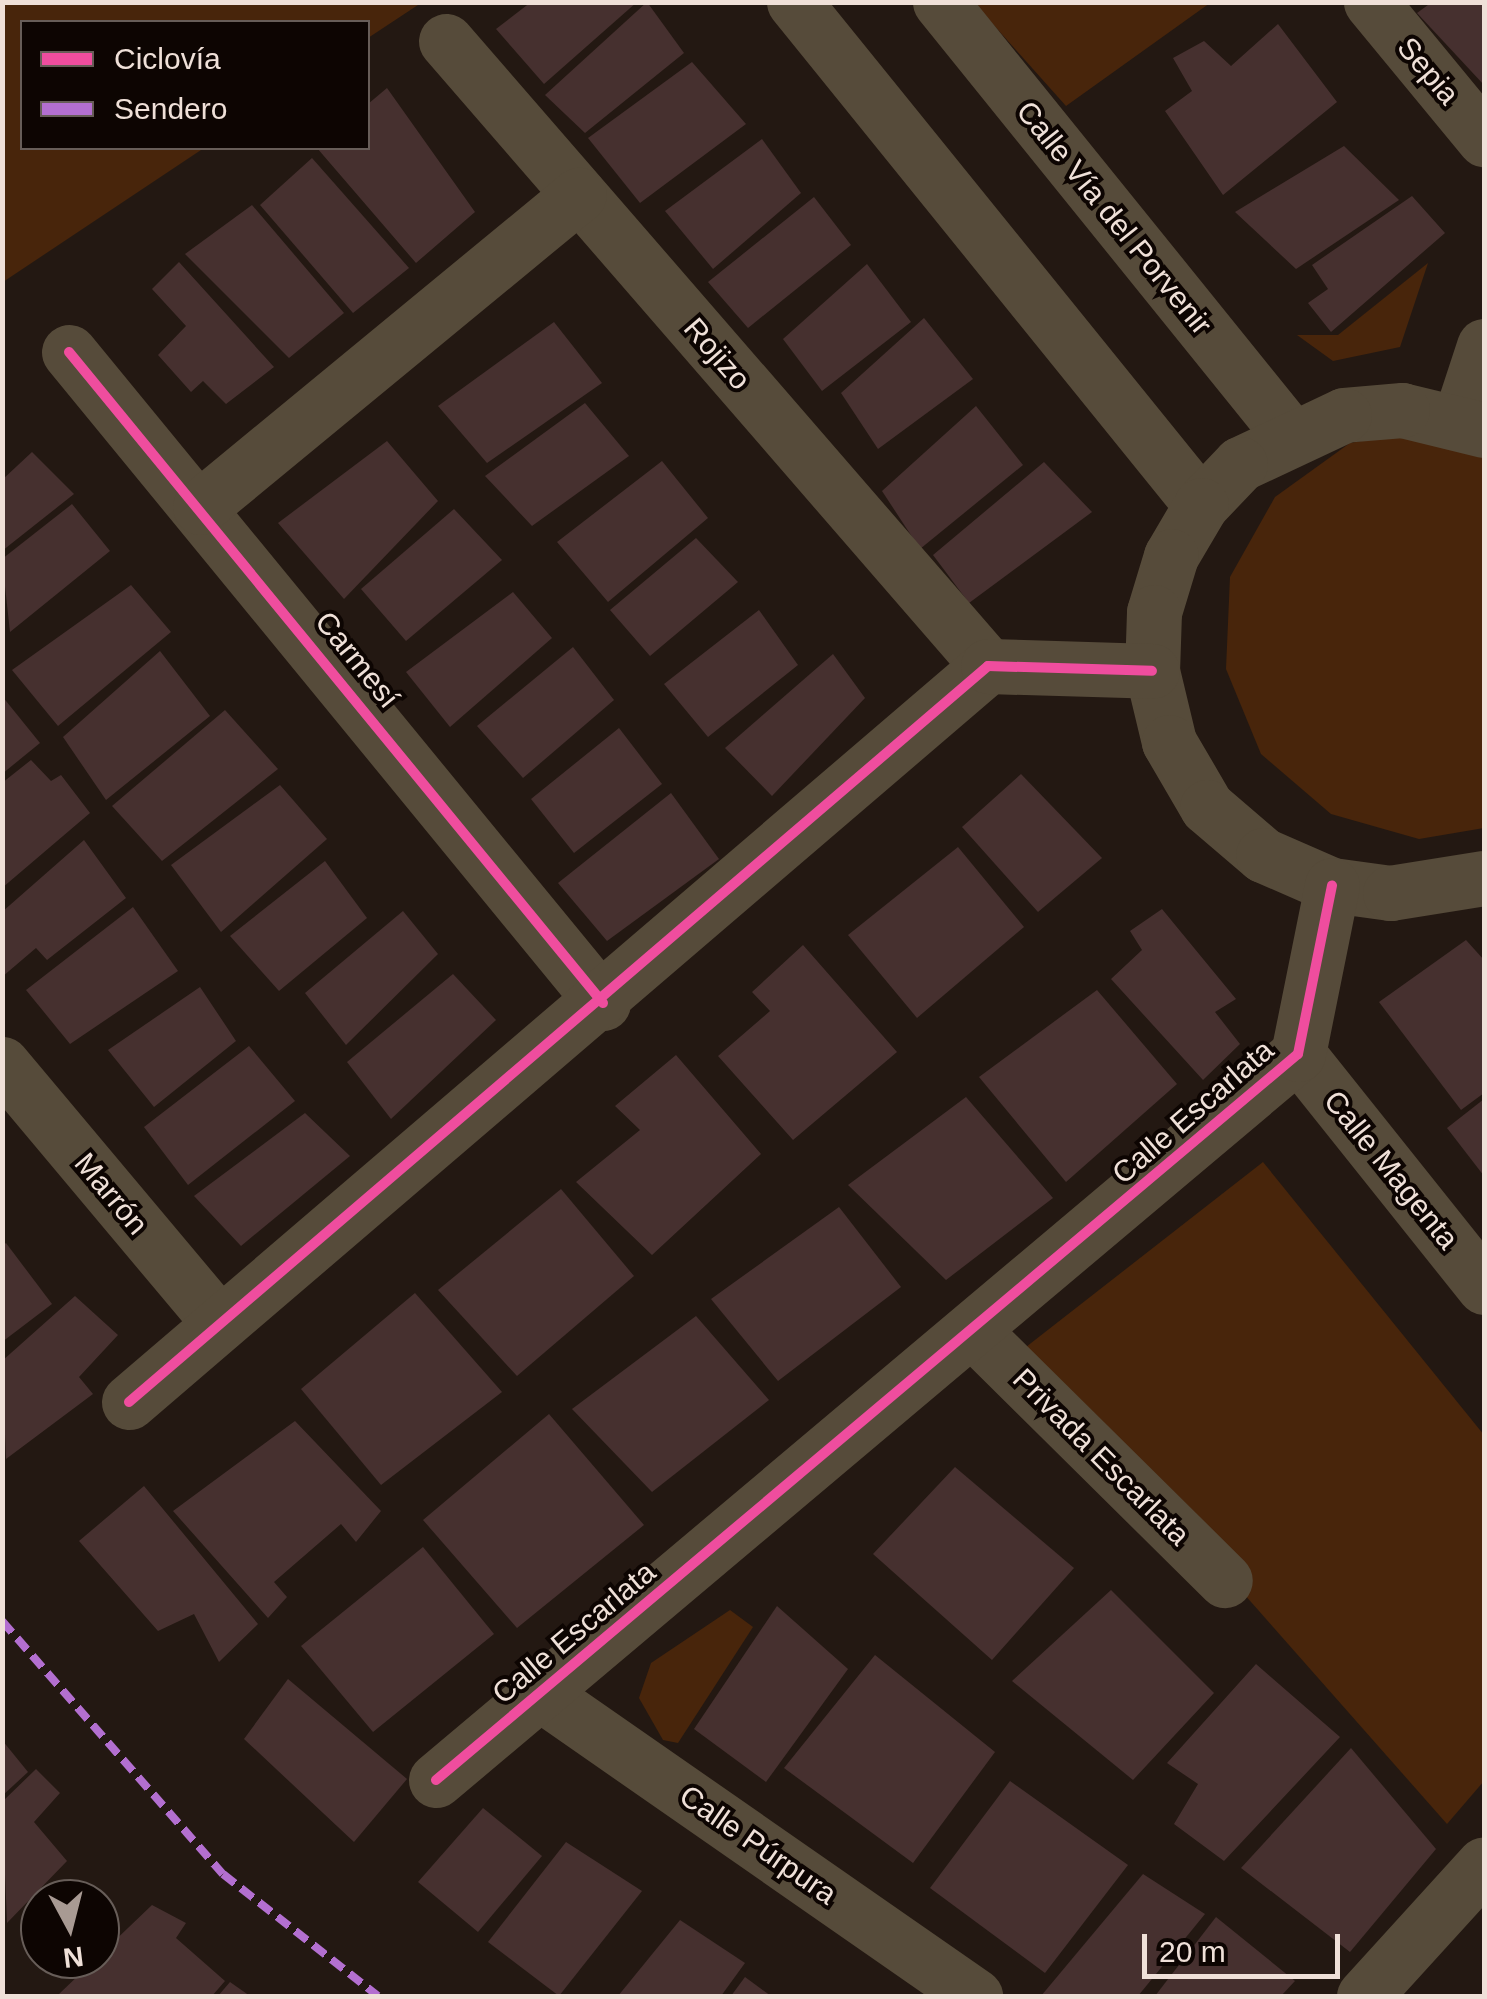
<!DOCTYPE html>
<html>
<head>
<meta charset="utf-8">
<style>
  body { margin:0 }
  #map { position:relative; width:1487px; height:1999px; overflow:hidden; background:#231812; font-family:Helvetica,sans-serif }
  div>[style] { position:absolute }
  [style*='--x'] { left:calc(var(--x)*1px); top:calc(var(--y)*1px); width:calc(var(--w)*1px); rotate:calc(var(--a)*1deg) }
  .green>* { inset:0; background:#48250b }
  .building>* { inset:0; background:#46302f }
  .minor>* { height:55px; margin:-27.5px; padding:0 27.5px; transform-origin:27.5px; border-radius:27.5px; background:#564b3a }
  .quiet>* { height:8px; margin-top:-4px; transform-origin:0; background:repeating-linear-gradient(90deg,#b36fd0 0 15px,transparent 0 23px) }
  .cycleway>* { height:10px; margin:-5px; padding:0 5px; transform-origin:5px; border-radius:5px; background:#ef4d9e }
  span { translate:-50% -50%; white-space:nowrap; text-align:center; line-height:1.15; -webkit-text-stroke:8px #0d0502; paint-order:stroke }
  .street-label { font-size:30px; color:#efe0d8 }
  .frame { position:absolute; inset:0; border:5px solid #efe0d8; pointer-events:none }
  .legend { position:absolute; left:20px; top:20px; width:350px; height:130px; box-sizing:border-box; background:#0d0502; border:2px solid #675d58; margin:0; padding:12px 18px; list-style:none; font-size:30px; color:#efe0d8 }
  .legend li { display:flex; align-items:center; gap:20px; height:50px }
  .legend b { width:50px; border:2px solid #675d58 }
  .north { position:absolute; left:20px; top:1879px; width:100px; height:100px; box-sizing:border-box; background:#0d0502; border:2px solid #675d58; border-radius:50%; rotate:173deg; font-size:28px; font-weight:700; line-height:40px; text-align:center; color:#efe0d8 }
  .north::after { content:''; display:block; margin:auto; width:35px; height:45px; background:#a89a93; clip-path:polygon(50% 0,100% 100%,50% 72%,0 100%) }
  .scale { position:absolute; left:1142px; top:1934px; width:198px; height:45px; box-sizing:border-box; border:5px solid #efe0d8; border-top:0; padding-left:12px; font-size:30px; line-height:35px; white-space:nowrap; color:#efe0d8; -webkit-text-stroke:8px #0d0502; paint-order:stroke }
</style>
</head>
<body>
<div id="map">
  <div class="green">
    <div style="clip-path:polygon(3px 2px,421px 2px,421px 3px,368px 38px,368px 22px,22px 22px,22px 148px,204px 148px,3px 282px)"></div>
    <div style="clip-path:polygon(974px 3px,1210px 3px,1066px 106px)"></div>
    <div style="clip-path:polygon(1428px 263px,1400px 347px,1333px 361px,1297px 335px,1338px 335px)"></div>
    <div style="clip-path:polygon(1441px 427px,1484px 439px,1484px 828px,1419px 839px,1331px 814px,1261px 754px,1226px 669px,1230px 577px,1275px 497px,1350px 443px)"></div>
    <div style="clip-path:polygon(1263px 1162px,1484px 1435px,1484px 1781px,1447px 1824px,1026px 1347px)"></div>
    <div style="clip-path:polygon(730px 1610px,753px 1627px,678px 1743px,663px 1740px,639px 1698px,651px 1663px)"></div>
  </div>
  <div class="building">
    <div style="clip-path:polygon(531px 2px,637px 2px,544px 84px,496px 29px)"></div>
    <div style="clip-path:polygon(647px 2px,684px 53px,585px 133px,545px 95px)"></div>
    <div style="clip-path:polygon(1432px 2px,1484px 2px,1484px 85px,1417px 13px)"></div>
    <div style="clip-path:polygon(1278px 24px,1337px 102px,1223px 195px,1165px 111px,1192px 91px,1173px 58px,1204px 41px,1231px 66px)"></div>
    <div style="clip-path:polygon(692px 62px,746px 124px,640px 203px,588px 138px)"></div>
    <div style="clip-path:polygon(387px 88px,475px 212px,416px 263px,317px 148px,368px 148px,368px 104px)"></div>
    <div style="clip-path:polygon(762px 139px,801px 193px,713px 269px,665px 211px)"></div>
    <div style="clip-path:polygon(1344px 146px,1399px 200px,1296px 269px,1235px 212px)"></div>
    <div style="clip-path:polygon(312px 158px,409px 268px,353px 313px,260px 205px)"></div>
    <div style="clip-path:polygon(1412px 196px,1445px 233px,1331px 332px,1308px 303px,1328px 289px,1312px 265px)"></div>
    <div style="clip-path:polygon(814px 197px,851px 245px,748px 328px,708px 282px)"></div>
    <div style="clip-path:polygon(252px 205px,344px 313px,289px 358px,185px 254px)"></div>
    <div style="clip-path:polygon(179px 262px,274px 367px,226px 404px,203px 381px,191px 392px,158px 355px,186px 326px,152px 289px)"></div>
    <div style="clip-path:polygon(867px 264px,911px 322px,822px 391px,783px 339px)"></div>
    <div style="clip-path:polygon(924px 318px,973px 379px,878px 449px,841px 393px)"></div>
    <div style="clip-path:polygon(554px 322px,602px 383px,487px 463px,438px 406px)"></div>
    <div style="clip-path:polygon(585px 403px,629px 456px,532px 526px,485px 476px)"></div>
    <div style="clip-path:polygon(976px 406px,1023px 465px,920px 549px,882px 491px)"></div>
    <div style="clip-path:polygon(387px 441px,438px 501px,344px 599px,278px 523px)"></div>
    <div style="clip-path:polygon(32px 452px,74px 494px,2px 551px,2px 480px)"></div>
    <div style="clip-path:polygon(662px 461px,708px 518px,608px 602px,557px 542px)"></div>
    <div style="clip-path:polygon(1044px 462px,1092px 512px,969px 603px,933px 555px)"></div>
    <div style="clip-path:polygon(72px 504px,110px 551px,10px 632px,2px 559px)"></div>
    <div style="clip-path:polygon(454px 509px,502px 560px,406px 641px,361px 589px)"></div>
    <div style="clip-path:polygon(696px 538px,738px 582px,650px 656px,610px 610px)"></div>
    <div style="clip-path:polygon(131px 585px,171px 632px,58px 726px,12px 670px)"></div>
    <div style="clip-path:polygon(513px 592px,552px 638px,450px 727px,406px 672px)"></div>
    <div style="clip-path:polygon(759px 610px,798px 665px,708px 737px,664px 684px)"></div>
    <div style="clip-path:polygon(573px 647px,614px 700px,523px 778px,477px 726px)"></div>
    <div style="clip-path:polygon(160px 651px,210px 716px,106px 800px,63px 737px)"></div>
    <div style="clip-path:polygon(833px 654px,865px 698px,772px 796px,725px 748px)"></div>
    <div style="clip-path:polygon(2px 696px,40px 743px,2px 774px)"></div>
    <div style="clip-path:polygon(225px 710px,278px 769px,162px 861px,112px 806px)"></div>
    <div style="clip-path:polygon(619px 728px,662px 784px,574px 853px,531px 799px)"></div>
    <div style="clip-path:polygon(31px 760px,51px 781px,61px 775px,90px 813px,2px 888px,2px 783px)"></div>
    <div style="clip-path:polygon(1021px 774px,1102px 858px,1038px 912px,962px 827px)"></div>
    <div style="clip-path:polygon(280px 785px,327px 839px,221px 932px,171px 865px)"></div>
    <div style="clip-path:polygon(671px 793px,719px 859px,607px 941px,558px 883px)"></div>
    <div style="clip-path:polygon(84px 840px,126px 898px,47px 960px,36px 948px,2px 977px,2px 912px)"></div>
    <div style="clip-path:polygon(958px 847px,1024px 927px,917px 1018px,848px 935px)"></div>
    <div style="clip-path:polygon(325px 861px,367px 918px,279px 991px,230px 936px)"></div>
    <div style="clip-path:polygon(133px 907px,178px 971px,70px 1044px,26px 990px)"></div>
    <div style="clip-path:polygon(1162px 909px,1236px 999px,1215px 1012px,1240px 1044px,1203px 1080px,1111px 979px,1142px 950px,1130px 931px)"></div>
    <div style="clip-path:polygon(403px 911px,438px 954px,346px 1045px,305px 993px)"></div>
    <div style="clip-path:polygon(1466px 940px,1484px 960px,1484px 1093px,1461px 1110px,1379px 1002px)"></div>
    <div style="clip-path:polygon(803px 945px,897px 1052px,793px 1140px,718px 1056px,770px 1011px,752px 992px)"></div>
    <div style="clip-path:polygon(453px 974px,496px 1020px,391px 1119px,347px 1062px)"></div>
    <div style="clip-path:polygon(200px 987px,236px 1041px,154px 1107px,108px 1050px)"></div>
    <div style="clip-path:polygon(1097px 990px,1177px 1084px,1066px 1182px,979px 1077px)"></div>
    <div style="clip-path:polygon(249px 1046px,295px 1101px,188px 1185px,144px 1127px)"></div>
    <div style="clip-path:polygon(676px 1055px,761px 1154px,652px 1255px,576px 1182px,640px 1130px,615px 1106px)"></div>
    <div style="clip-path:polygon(966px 1097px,1053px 1198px,946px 1280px,848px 1185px)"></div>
    <div style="clip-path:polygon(1484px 1099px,1484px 1176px,1447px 1128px)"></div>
    <div style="clip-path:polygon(305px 1113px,350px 1156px,241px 1246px,194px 1196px)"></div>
    <div style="clip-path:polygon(561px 1189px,634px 1276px,517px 1376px,438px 1290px)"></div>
    <div style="clip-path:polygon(839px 1207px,901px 1287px,778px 1381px,711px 1299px)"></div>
    <div style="clip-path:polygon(6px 1243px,52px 1304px,2px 1342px,2px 1246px)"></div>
    <div style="clip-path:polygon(415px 1293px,502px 1392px,381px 1485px,301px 1389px)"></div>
    <div style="clip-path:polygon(75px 1296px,118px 1335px,79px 1377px,93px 1394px,6px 1459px,2px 1361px)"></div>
    <div style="clip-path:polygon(696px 1316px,769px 1400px,652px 1492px,572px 1409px)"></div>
    <div style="clip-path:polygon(549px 1414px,644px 1525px,517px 1628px,423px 1520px)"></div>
    <div style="clip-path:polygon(295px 1421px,381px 1511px,356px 1542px,341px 1524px,274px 1582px,287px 1597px,268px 1618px,173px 1511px)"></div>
    <div style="clip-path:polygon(955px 1467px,1074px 1568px,992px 1660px,873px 1554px)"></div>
    <div style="clip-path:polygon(144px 1486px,258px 1624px,219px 1662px,194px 1614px,158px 1631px,79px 1541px)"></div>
    <div style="clip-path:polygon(423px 1547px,494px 1634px,373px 1732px,301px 1646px)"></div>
    <div style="clip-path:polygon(1111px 1590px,1214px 1693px,1133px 1780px,1012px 1681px)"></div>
    <div style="clip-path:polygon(777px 1606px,848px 1669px,766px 1782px,694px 1729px)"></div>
    <div style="clip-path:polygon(875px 1655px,995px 1752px,913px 1863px,784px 1768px)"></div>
    <div style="clip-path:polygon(1256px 1664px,1340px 1737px,1224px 1861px,1174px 1824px,1198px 1784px,1167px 1763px)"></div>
    <div style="clip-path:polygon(288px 1679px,407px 1779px,354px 1842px,244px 1739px)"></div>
    <div style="clip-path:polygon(2px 1740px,28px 1772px,2px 1796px)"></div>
    <div style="clip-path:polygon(1351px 1748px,1436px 1849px,1350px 1952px,1241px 1868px)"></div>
    <div style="clip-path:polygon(36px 1769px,60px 1793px,34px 1822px,67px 1861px,7px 1923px,2px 1802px)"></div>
    <div style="clip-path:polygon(1010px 1781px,1128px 1865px,1045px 1973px,930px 1888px)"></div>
    <div style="clip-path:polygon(483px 1808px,542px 1856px,478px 1932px,418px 1882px)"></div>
    <div style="clip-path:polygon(566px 1842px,642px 1891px,559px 1996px,488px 1942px)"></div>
    <div style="clip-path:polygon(1143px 1874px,1205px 1914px,1138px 1996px,1041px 1996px)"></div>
    <div style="clip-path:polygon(152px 1905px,186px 1923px,176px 1938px,225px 1981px,212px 1996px,59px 1994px)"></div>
    <div style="clip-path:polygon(1216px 1917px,1295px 1981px,1281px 1996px,1155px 1996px)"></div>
    <div style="clip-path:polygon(680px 1920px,745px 1963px,721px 1996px,618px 1996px)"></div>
    <div style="clip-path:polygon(745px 1977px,771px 1996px,731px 1996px)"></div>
    <div style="clip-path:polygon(230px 1982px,250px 1996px,218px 1996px)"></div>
  </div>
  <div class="minor">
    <div style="--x:794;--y:2;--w:647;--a:51.02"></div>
    <div style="--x:940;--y:2;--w:555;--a:51.07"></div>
    <div style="--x:1371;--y:2;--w:178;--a:50.5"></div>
    <div style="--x:446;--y:41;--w:827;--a:49.07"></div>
    <div style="--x:69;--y:352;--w:842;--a:50.64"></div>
    <div style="--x:1460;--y:419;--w:77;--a:-71.8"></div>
    <div style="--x:1484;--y:430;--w:84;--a:-166.3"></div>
    <div style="--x:1402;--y:410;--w:58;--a:175.1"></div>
    <div style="--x:1344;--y:415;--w:115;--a:154.8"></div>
    <div style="--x:1240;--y:464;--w:57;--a:133.6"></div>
    <div style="--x:1201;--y:505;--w:59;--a:120.5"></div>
    <div style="--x:1171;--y:556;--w:59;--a:106.9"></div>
    <div style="--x:1154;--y:612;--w:59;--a:91.9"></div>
    <div style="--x:1152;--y:671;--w:73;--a:76.5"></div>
    <div style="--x:1169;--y:742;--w:75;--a:59.7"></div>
    <div style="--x:1207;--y:807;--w:74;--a:40.6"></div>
    <div style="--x:1263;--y:855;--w:75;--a:23.5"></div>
    <div style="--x:1332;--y:885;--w:59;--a:7.9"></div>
    <div style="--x:1390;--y:893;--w:95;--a:-9.1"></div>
    <div style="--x:200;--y:507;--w:491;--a:-39.5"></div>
    <div style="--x:1298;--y:1054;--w:298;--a:51.4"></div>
    <div style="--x:2;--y:1064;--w:339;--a:50"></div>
    <div style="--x:976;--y:1334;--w:350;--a:44.7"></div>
    <div style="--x:129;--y:1402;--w:1131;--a:-40.59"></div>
    <div style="--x:988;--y:666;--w:164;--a:1.7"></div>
    <div style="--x:541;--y:1694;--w:529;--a:34.83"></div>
    <div style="--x:436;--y:1780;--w:1127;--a:-40.11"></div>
    <div style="--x:1298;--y:1054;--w:172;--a:-78.6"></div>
    <div style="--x:1364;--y:1996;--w:178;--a:-47.7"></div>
  </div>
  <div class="quiet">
    <div style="--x:2;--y:1621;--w:336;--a:48.9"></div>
    <div style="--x:223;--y:1874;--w:197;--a:38.2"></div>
  </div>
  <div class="cycleway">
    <div style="--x:69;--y:352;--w:842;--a:50.64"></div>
    <div style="--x:129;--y:1402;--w:1131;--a:-40.59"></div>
    <div style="--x:988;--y:666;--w:164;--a:1.7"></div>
    <div style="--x:436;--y:1780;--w:1127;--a:-40.11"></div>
    <div style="--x:1298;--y:1054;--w:172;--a:-78.6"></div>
  </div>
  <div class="street-label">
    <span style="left:1428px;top:71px;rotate:50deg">Sepia</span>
    <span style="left:1114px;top:218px;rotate:51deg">Calle Vía del Porvenir</span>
    <span style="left:717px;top:354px;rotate:49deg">Rojizo</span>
    <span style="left:357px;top:660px;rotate:51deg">Carmesí</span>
    <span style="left:1193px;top:1112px;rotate:-41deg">Calle Escarlata</span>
    <span style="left:1391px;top:1170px;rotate:51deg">Calle Magenta</span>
    <span style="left:111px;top:1194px;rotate:50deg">Marrón</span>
    <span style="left:1101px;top:1457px;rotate:45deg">Privada Escarlata</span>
    <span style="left:574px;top:1633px;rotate:-40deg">Calle Escarlata</span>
    <span style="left:758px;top:1845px;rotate:35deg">Calle Púrpura</span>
  </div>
  <div class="frame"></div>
  <ul class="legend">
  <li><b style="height:12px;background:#ef4d9e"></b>Ciclovía</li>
  <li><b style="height:12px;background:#b36fd0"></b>Sendero</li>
  </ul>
  <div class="north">N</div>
  <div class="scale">20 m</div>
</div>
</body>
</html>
